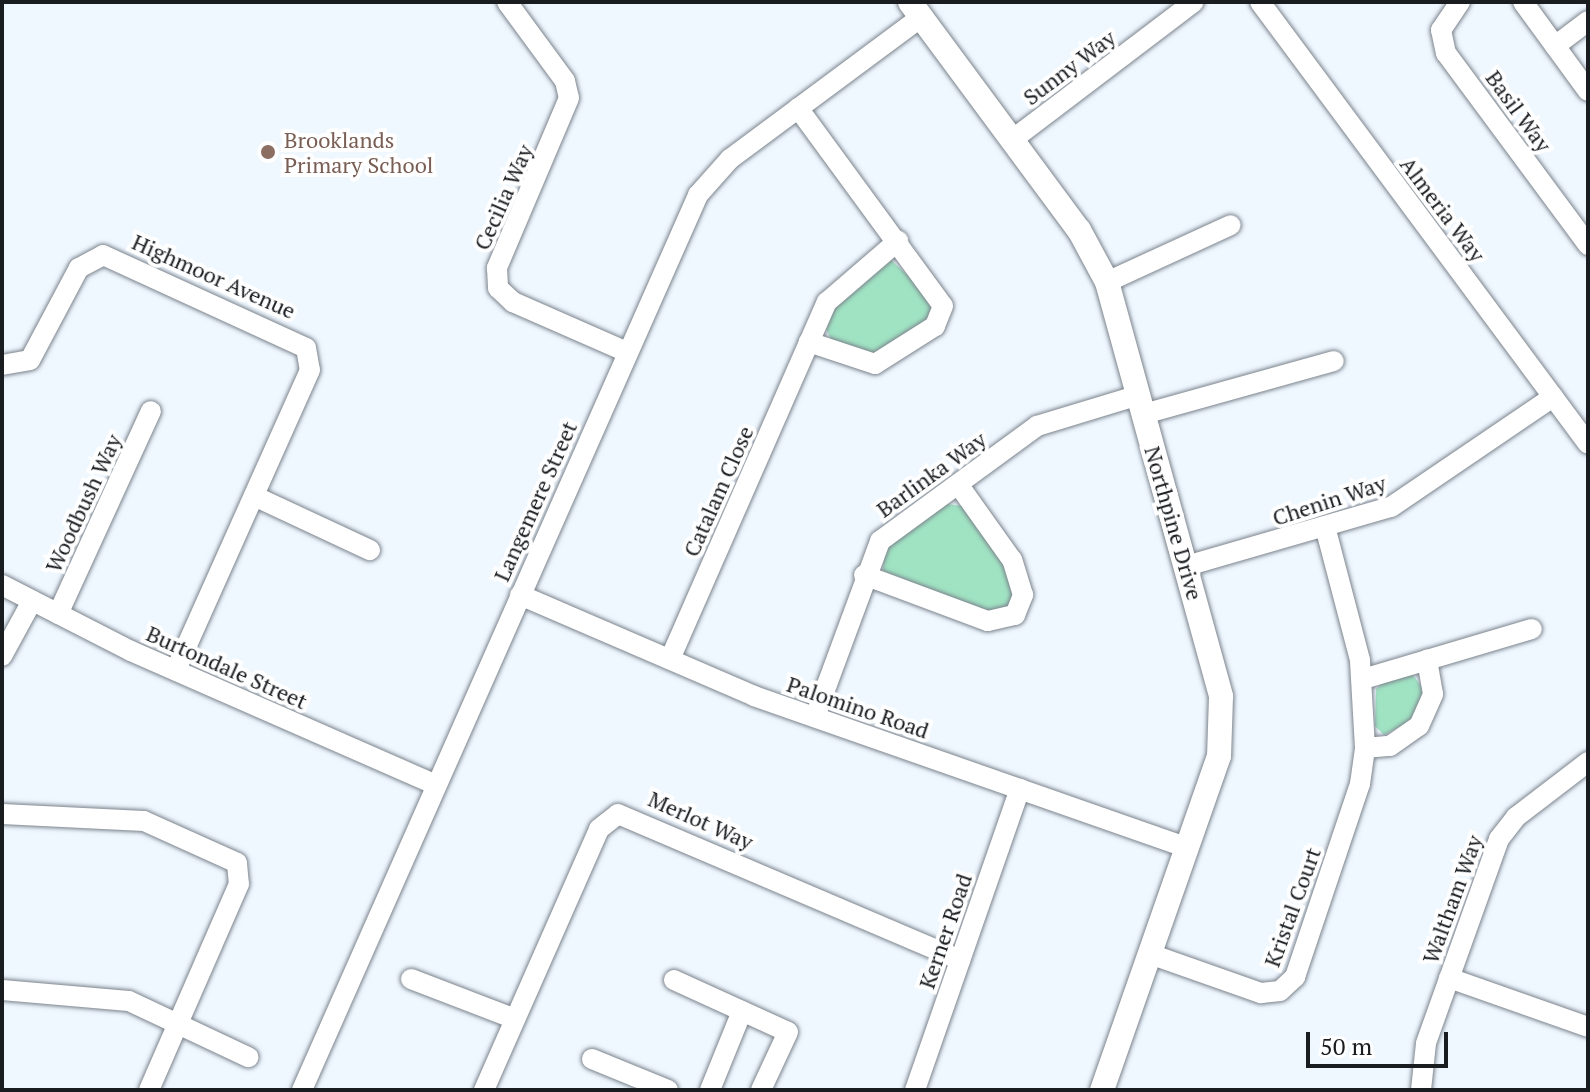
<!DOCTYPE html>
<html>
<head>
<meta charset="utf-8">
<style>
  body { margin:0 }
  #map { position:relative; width:1590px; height:1092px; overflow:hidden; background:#eff7ff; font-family:"PT Serif",serif }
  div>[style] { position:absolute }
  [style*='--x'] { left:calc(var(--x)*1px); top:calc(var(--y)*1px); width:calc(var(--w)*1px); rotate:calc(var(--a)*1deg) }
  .green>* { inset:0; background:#a0e3c3 }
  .roads { filter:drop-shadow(0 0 2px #7b838c) drop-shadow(0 0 2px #7b838c) }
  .minor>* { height:20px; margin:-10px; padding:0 10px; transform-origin:10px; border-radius:10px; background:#fff }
  .tertiary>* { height:24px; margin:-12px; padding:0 12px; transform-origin:12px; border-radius:12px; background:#fff }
  .dots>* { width:22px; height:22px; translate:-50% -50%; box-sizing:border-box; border:4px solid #fff; border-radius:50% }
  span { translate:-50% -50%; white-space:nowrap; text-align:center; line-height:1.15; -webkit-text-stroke:8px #fff; paint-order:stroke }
  .street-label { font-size:22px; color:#1a1d20 }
  .education-label { font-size:22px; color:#785e54 }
  .left { translate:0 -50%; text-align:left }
  .frame { position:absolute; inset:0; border:4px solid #1a1d20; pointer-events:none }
  .scale { position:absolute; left:1306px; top:1032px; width:142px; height:36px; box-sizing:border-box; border:4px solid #1a1d20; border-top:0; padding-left:10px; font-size:24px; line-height:28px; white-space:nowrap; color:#1a1d20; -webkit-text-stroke:6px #fff; paint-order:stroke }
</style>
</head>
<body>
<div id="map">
  <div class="green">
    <div style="clip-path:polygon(891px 260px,931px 297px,932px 317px,879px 356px,832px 341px,826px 329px,831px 312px)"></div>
    <div style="clip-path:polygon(947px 504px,963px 506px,1003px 559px,1015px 593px,1011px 606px,994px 614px,883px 571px,884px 549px)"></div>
    <div style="clip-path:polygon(1413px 675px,1424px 690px,1414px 719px,1384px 735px,1375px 726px,1376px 689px,1386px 680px)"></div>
  </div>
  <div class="roads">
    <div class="minor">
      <div style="--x:507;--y:2;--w:98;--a:53.7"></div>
      <div style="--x:565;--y:81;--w:17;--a:77"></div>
      <div style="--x:569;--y:98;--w:185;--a:113"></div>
      <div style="--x:497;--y:268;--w:20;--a:87"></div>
      <div style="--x:498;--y:288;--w:21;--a:43"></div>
      <div style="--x:513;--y:302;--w:124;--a:23.7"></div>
      <div style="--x:1260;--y:2;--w:550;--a:53.42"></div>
      <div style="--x:1460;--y:2;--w:34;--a:124"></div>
      <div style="--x:1441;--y:30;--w:24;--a:78"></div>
      <div style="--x:1446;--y:53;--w:239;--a:53.5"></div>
      <div style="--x:1523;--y:2;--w:110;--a:53.9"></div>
      <div style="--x:1555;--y:46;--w:41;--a:-37.1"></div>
      <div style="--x:798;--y:108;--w:245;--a:53.8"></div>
      <div style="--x:943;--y:306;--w:22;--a:112"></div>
      <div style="--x:935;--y:326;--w:71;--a:147.7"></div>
      <div style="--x:875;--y:364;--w:70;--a:-161.6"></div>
      <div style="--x:1012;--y:140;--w:228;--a:-37.2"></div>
      <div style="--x:1107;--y:282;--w:136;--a:-24.7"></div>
      <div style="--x:2;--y:365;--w:28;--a:-10"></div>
      <div style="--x:30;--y:360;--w:104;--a:-62"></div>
      <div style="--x:79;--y:268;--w:27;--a:-28"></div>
      <div style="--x:103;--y:255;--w:223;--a:24.6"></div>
      <div style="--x:306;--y:348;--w:22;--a:80"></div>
      <div style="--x:310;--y:370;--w:329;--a:114.1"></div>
      <div style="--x:1144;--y:414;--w:197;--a:-15.6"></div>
      <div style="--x:254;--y:496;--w:128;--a:25"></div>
      <div style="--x:1186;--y:566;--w:213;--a:-16.1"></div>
      <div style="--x:1391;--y:507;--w:196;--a:-34.2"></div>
      <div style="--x:864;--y:575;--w:132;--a:20.4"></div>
      <div style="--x:988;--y:621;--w:28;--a:-13"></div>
      <div style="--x:1015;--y:615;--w:22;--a:-68"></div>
      <div style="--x:1023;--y:595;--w:37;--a:-107"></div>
      <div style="--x:1012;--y:560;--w:93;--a:-125.4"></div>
      <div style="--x:2;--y:585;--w:145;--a:27.1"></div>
      <div style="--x:131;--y:651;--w:333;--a:23.7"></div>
      <div style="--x:520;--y:595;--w:255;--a:23.3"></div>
      <div style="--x:754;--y:696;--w:459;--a:19.3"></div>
      <div style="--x:58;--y:614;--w:223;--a:-65.4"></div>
      <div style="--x:2;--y:656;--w:63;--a:-61.4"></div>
      <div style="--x:670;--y:659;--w:390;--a:-66.3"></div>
      <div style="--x:827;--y:302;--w:94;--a:-40.7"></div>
      <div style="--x:1363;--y:679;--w:176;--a:-16.5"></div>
      <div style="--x:815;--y:717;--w:188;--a:-69.7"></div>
      <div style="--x:880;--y:541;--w:195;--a:-36.2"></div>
      <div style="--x:1037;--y:426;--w:107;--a:-16.9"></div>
      <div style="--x:1365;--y:748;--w:25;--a:-5"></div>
      <div style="--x:1390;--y:746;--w:35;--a:-35"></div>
      <div style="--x:1419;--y:726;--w:35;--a:-66"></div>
      <div style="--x:1433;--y:694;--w:35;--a:-100"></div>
      <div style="--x:2;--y:814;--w:142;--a:2.8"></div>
      <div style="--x:144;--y:821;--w:102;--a:24.3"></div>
      <div style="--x:237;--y:863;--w:21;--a:85"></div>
      <div style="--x:239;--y:884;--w:225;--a:113.6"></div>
      <div style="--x:1150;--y:954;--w:118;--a:19.4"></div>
      <div style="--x:1261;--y:993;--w:19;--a:-6"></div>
      <div style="--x:1280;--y:991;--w:21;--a:-43"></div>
      <div style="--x:1295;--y:977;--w:204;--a:-71.4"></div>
      <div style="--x:1360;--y:784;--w:36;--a:-82"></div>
      <div style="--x:1365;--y:748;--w:88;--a:-93.3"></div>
      <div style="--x:1360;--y:660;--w:134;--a:-104.7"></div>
      <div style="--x:1449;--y:978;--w:147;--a:19.4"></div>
      <div style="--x:411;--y:979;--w:111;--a:21"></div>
      <div style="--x:674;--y:980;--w:125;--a:24.5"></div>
      <div style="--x:788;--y:1032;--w:64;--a:115"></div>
      <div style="--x:2;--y:990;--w:127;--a:5"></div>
      <div style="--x:129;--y:1001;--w:132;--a:25.2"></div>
      <div style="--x:592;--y:1059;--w:82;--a:22.2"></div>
      <div style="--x:302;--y:1090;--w:979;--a:-66.13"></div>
      <div style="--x:698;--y:195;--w:48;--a:-48.4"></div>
      <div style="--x:730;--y:159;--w:238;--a:-36.6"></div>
      <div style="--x:484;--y:1090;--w:285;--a:-66.2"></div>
      <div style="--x:599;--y:829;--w:24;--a:-38"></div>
      <div style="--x:618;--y:814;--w:372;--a:23.1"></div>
      <div style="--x:710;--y:1090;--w:85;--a:-67.9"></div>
      <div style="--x:915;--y:1090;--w:319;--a:-70.8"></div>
      <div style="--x:1421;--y:1090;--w:47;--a:-83.9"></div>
      <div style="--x:1426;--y:1043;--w:217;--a:-70.3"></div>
      <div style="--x:1499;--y:839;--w:28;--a:-52"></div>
      <div style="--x:1516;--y:817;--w:91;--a:-37.4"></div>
    </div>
    <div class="tertiary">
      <div style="--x:910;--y:2;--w:284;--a:53.5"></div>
      <div style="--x:1079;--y:230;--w:59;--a:61.7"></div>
      <div style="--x:1107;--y:282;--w:430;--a:74.6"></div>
      <div style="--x:1221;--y:697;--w:59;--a:91.9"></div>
      <div style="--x:1219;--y:756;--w:354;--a:109.3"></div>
    </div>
  </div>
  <div class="dots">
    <div style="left:268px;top:152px;background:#8d6e63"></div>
  </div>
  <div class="street-label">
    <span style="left:1069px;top:67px;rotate:-37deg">Sunny Way</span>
    <span style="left:1519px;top:111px;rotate:54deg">Basil Way</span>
    <span style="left:503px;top:197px;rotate:-66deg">Cecilia Way</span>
    <span style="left:1443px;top:209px;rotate:53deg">Almeria Way</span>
    <span style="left:214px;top:276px;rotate:24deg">Highmoor Avenue</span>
    <span style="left:931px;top:474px;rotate:-36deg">Barlinka Way</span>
    <span style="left:718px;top:491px;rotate:-66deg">Catalam Close</span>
    <span style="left:1329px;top:500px;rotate:-18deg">Chenin Way</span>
    <span style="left:535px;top:501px;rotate:-66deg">Langemere Street</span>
    <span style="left:83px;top:503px;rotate:-65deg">Woodbush Way</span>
    <span style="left:1174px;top:523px;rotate:74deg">Northpine Drive</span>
    <span style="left:227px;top:667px;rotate:24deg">Burtondale Street</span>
    <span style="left:858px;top:707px;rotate:19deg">Palomino Road</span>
    <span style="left:701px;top:820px;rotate:24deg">Merlot Way</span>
    <span style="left:1452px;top:899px;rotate:-70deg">Waltham Way</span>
    <span style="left:1292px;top:907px;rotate:-70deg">Kristal Court</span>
    <span style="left:945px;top:931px;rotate:-71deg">Kerner Road</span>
  </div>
  <div class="education-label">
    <span class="left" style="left:284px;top:152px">Brooklands<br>Primary School</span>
  </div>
  <div class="frame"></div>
  <div class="scale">50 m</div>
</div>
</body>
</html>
